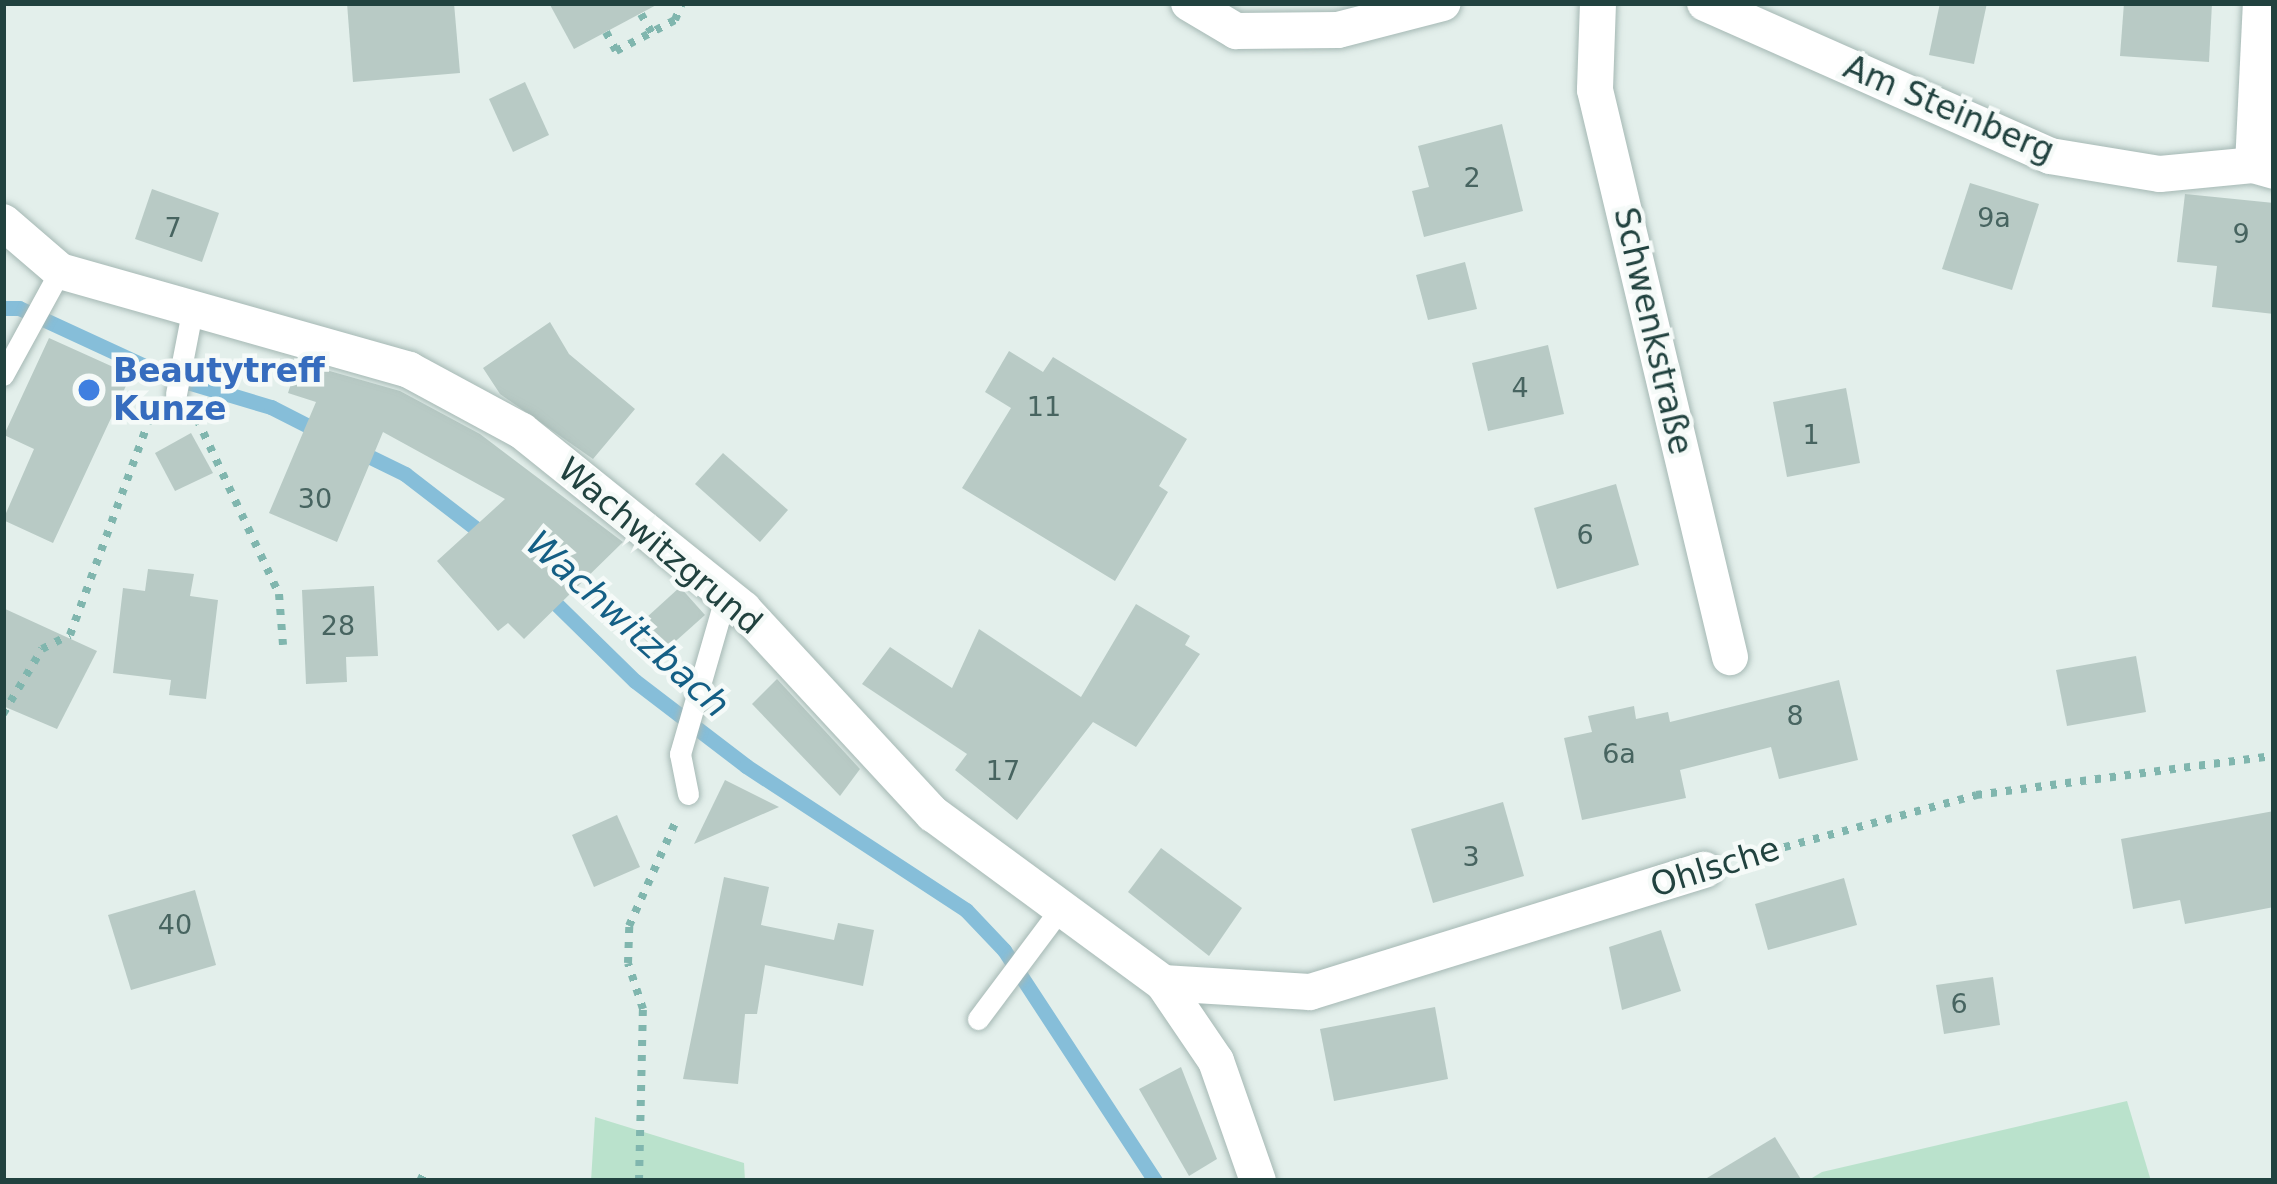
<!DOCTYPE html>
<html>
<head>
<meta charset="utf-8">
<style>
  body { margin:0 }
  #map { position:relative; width:2277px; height:1184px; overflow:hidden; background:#e3efeb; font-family:"DejaVu Sans",sans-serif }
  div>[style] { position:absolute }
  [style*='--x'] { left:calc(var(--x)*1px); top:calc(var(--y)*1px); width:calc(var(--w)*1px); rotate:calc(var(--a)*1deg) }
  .green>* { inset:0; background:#bae2cc }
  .stream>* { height:15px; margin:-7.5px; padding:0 7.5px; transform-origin:7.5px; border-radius:7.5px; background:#86bed9 }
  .building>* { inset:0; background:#b8cac5 }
  .path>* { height:8px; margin-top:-4px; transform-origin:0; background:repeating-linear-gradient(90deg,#80b6ae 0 6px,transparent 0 15px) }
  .roads { filter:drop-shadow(0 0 3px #a5b8b4) drop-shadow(0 0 3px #a5b8b4) }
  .service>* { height:21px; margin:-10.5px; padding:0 10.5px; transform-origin:10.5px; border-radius:10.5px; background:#fff }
  .minor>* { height:36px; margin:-18px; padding:0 18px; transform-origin:18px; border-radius:18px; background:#fff }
  .dots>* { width:33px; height:33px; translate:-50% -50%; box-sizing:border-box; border:6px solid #f5faf8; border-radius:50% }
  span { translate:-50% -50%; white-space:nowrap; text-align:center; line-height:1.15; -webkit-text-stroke:9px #f5faf8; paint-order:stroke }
  .number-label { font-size:27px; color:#476460 }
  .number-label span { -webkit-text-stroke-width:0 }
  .street-label { font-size:33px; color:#21423f }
  .shop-label { font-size:33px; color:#366cbe; font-weight:700 }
  .left { translate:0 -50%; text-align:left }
  .water-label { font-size:36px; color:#145f85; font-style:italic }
  .frame { position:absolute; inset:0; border:6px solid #21423f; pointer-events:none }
</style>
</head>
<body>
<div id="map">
  <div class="green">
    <div style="clip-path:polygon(2127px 1101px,2151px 1181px,1807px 1181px,1822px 1172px)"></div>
    <div style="clip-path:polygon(595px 1117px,744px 1163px,745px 1181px,591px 1181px)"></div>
  </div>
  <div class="stream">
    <div style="--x:3;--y:308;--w:16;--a:0"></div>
    <div style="--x:19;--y:308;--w:160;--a:24.8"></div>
    <div style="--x:164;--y:375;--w:112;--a:16.7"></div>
    <div style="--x:271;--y:407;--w:57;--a:27"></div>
    <div style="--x:354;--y:449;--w:57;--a:26.1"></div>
    <div style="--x:405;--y:474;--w:105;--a:37.6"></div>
    <div style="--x:544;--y:592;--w:127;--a:44.4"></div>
    <div style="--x:635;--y:681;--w:140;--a:37.4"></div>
    <div style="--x:746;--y:766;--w:263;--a:33.2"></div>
    <div style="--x:966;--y:910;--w:55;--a:46.5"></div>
    <div style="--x:1004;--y:950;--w:276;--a:56.8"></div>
  </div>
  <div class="building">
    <div style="clip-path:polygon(347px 3px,454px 3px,460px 73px,353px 82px)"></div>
    <div style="clip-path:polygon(549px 3px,660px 3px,574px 49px)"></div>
    <div style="clip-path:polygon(1940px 3px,1987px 3px,1974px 64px,1929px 55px)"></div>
    <div style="clip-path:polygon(2124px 3px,2212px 3px,2209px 62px,2120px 56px)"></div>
    <div style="clip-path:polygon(525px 82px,549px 135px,513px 152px,489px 99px)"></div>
    <div style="clip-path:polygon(1502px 124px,1523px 211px,1424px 237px,1412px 191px,1429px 187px,1418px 146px)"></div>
    <div style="clip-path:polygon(1970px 183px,2039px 204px,2012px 290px,1942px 269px)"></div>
    <div style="clip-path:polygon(152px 189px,219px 213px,202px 262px,135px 239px)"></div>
    <div style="clip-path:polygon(2185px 194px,2274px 203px,2274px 314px,2212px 307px,2217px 266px,2177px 262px)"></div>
    <div style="clip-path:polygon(1465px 262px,1477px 309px,1428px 320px,1416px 275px)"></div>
    <div style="clip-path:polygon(550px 322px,569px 354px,635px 409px,593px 459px,500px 394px,483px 368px)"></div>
    <div style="clip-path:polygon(49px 338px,131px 375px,53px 543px,3px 520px,34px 449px,4px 435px)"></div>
    <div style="clip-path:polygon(1548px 345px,1564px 414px,1488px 431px,1472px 363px)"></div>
    <div style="clip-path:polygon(1009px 351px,1043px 372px,1053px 357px,1187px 439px,1159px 486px,1168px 492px,1115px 581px,962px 488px,1011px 408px,985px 392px)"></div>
    <div style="clip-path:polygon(298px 362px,400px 391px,480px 434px,623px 542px,524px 639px,508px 623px,498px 631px,437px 561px,505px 499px,383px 432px,337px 542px,269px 513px,316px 402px,288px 393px)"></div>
    <div style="clip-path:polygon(1846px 388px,1860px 463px,1787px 477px,1773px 402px)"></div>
    <div style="clip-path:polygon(191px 433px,213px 473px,175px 491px,155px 453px)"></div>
    <div style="clip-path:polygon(723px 453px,788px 510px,760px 542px,695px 484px)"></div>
    <div style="clip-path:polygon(1616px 484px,1639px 565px,1557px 589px,1534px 508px)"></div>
    <div style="clip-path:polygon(148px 569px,194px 574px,190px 596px,218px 600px,206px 699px,169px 695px,171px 680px,113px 673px,123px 588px,145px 591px)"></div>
    <div style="clip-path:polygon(374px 586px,378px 656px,346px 657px,347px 682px,306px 684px,302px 590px)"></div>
    <div style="clip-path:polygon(680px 587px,705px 615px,659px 656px,635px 628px)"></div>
    <div style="clip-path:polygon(1136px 604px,1190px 636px,1185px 645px,1200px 654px,1136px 747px,1093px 722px,1017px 820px,955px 770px,967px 754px,862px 684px,890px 647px,952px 688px,979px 629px,1081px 697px)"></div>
    <div style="clip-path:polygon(3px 608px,97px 651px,57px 729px,3px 706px)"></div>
    <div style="clip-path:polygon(2136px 656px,2146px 712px,2067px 726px,2056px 670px)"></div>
    <div style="clip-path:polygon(777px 679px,860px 769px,840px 796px,752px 704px)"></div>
    <div style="clip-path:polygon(1839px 680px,1858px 760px,1779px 779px,1771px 747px,1680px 770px,1686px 798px,1582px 820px,1564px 738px,1592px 732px,1588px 716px,1634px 706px,1636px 719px,1668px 712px,1670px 722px)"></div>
    <div style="clip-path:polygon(725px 780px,779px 807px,694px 844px)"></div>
    <div style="clip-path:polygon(1503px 802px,1524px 876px,1433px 903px,1411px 829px)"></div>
    <div style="clip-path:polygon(2274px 811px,2274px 907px,2185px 924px,2180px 900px,2133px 909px,2121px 839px)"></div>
    <div style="clip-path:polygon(617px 815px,640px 867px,594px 887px,572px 835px)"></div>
    <div style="clip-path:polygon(1161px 848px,1242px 908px,1209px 956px,1128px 892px)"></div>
    <div style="clip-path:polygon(724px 877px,769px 887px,761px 925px,834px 940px,838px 923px,874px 930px,863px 986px,765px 965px,757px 1014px,745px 1014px,738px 1084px,683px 1079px)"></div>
    <div style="clip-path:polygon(1844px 878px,1857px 925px,1768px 950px,1755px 904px)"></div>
    <div style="clip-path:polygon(195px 890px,216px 965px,131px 990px,108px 915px)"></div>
    <div style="clip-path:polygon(1661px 930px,1681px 991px,1622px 1010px,1609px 947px)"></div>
    <div style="clip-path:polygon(1993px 977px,2000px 1025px,1944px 1034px,1936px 985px)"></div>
    <div style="clip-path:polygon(1435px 1007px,1448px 1079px,1334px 1101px,1320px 1029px)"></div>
    <div style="clip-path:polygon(1181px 1067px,1217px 1159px,1189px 1176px,1139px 1089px)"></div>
    <div style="clip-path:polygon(1775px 1137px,1802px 1181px,1702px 1181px)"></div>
  </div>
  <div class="path">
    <div style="--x:641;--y:14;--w:22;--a:60"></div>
    <div style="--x:606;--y:32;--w:21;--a:62"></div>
    <div style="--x:616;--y:51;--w:67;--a:-27.7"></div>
    <div style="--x:675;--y:20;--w:18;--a:-68"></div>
    <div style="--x:197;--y:419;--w:193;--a:64.9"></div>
    <div style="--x:279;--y:594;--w:51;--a:85.5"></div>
    <div style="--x:3;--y:714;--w:76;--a:-59"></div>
    <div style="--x:42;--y:649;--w:31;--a:-27"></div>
    <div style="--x:70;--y:635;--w:232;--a:-69.8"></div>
    <div style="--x:1741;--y:859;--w:244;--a:-15.2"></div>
    <div style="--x:1976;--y:795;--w:301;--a:-7.5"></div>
    <div style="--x:420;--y:1181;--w:13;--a:-63"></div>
    <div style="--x:639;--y:1181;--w:172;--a:-88.7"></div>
    <div style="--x:643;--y:1009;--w:48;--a:-108.1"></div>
    <div style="--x:628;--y:963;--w:37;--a:-88"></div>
    <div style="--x:629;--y:926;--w:113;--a:-65.9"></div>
  </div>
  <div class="roads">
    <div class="service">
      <div style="--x:3;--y:375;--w:119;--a:-61.3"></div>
      <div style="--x:176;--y:394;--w:84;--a:-79"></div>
      <div style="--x:688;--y:794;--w:41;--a:-101.3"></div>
      <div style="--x:680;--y:754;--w:166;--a:-73.9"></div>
      <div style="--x:978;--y:1019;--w:139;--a:-53.2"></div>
    </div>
    <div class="minor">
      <div style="--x:1189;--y:3;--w:55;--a:30.8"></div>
      <div style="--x:1236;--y:31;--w:102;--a:-0.6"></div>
      <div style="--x:1338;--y:30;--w:108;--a:-14.4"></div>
      <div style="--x:1598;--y:3;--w:87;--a:92"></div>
      <div style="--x:1595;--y:90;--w:583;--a:76.61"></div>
      <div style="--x:1705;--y:3;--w:377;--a:23.9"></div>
      <div style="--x:2050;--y:156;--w:111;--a:9.3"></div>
      <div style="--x:2160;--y:174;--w:93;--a:-5.5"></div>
      <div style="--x:2253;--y:165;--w:22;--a:16"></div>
      <div style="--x:2253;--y:165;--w:162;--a:-87.2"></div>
      <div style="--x:3;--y:222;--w:75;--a:40.7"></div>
      <div style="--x:60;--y:271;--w:363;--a:15.8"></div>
      <div style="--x:409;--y:370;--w:128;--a:28.4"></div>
      <div style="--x:522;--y:431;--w:284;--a:38.8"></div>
      <div style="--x:743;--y:609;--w:280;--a:47.2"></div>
      <div style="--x:933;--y:814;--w:285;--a:36.3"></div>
      <div style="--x:1163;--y:983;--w:94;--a:55.8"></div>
      <div style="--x:1216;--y:1061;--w:127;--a:70.7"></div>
      <div style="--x:1163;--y:983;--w:147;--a:3.5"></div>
      <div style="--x:1310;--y:992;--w:413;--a:-17.2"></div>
    </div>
  </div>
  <div class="dots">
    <div style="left:89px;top:390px;background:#3f7fe0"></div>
  </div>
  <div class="number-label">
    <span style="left:1472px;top:178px">2</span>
    <span style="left:1994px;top:218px">9a</span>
    <span style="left:173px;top:228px">7</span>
    <span style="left:2241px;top:234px">9</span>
    <span style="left:1520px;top:388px">4</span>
    <span style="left:1044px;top:407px">11</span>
    <span style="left:1811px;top:435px">1</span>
    <span style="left:315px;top:499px">30</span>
    <span style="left:1585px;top:535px">6</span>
    <span style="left:338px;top:626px">28</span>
    <span style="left:1795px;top:716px">8</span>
    <span style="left:1619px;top:754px">6a</span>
    <span style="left:1003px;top:771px">17</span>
    <span style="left:1471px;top:857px">3</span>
    <span style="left:175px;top:925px">40</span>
    <span style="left:1959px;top:1004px">6</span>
  </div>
  <div class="street-label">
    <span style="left:1949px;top:109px;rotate:23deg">Am Steinberg</span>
    <span style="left:1653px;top:331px;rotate:77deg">Schwenkstraße</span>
    <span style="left:660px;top:546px;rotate:40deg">Wachwitzgrund</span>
    <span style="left:1715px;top:867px;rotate:-17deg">Ohlsche</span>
  </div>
  <div class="shop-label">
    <span class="left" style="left:113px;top:390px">Beautytreff<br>Kunze</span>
  </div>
  <div class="water-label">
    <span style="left:628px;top:624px;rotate:42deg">Wachwitzbach</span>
  </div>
  <div class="frame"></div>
</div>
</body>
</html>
